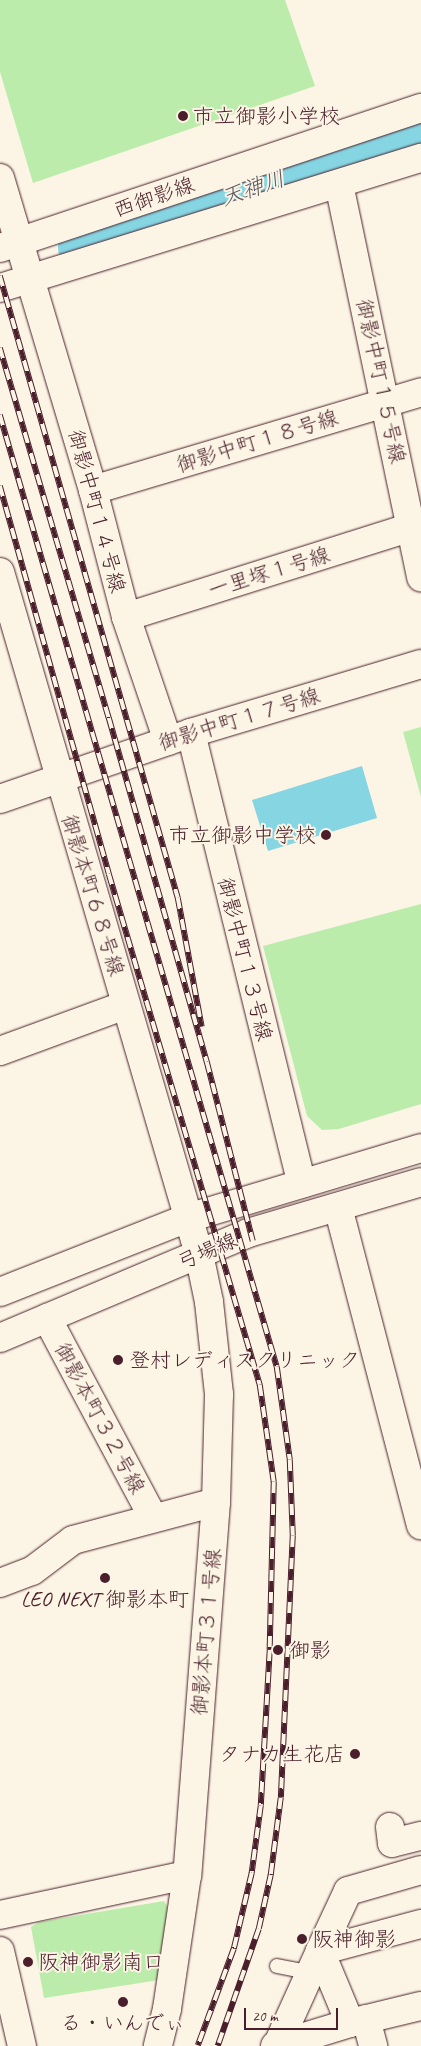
<!DOCTYPE html>
<html>
<head>
<meta charset="utf-8">
<style>
  body { margin:0 }
  #map { position:relative; width:421px; height:2046px; overflow:hidden; background:#fcf5e5; font-family:Caveat,"Klee One",sans-serif }
  div>[style] { position:absolute }
  [style*='--x'] { left:calc(var(--x)*1px); top:calc(var(--y)*1px); width:calc(var(--w)*1px); rotate:calc(var(--a)*1deg) }
  .green>* { inset:0; background:#bcecab }
  .water>* { inset:0; background:#85d5e2 }
  .river>* { height:56px; margin:-28px; padding:0 28px; transform-origin:28px; border-radius:28px; background:#85d5e2 }
  .roads { filter:drop-shadow(0 0 1px #4a1f2b) drop-shadow(0 0 1px #4a1f2b) }
  .lane>* { height:14px; margin:-7px; padding:0 7px; transform-origin:7px; border-radius:7px; background:#fcf5e5 }
  .street>* { height:28px; margin:-14px; padding:0 14px; transform-origin:14px; border-radius:14px; background:#fcf5e5 }
  .secondary>* { height:28px; margin:-14px; padding:0 14px; transform-origin:14px; border-radius:14px; background:#fcf5e5 }
  .rail>* { height:5.5px; margin-top:-2.75px; transform-origin:0; background:repeating-linear-gradient(90deg,#fcf5e5 0 11px,#4a1f2b 0 22px); box-sizing:border-box; border-block:1px solid #4a1f2b }
  .dots>* { width:14px; height:14px; translate:-50% -50%; box-sizing:border-box; border:2px solid #fcf5e5; border-radius:50% }
  span { translate:-50% -50%; white-space:nowrap; text-align:center; line-height:1.15; -webkit-text-stroke:4px #fcf5e5; paint-order:stroke }
  .poi-label { font-size:21px; color:#4a1f2b }
  .left { translate:0 -50%; text-align:left }
  .right { translate:-100% -50%; text-align:right }
  .street-label { font-size:21px; color:#4a1f2b }
  .water-label { font-size:22px; color:#5c5662; font-style:italic }
  .scale { position:absolute; left:244px; top:2008px; width:94px; height:22px; box-sizing:border-box; border:2px solid #4a1f2b; border-top:0; padding-left:6px; font-size:15px; line-height:18px; white-space:nowrap; color:#4a1f2b; -webkit-text-stroke:4px #fcf5e5; paint-order:stroke }
</style>
</head>
<body>
<div id="map">
  <div class="green">
    <div style="clip-path:polygon(0 0,285px 0,315px 86px,33px 183px,0 72px)"></div>
    <div style="clip-path:polygon(421px 727px,421px 797px,403px 732px)"></div>
    <div style="clip-path:polygon(421px 904px,421px 1104px,339px 1129px,322px 1130px,307px 1116px,263px 946px)"></div>
    <div style="clip-path:polygon(164px 1901px,171px 1913px,159px 1980px,44px 1998px,31px 1927px,39px 1922px)"></div>
  </div>
  <div class="water">
    <div style="clip-path:polygon(362px 766px,377px 818px,268px 851px,252px 800px)"></div>
  </div>
  <div class="river">
    <div style="--x:86;--y:247;--w:355;--a:-19.1"></div>
  </div>
  <div class="roads">
    <div class="lane">
      <div style="--x:277;--y:1966;--w:33;--a:11"></div>
    </div>
    <div class="street">
      <div style="--x:0;--y:178;--w:326;--a:73.4"></div>
      <div style="--x:93;--y:490;--w:131;--a:75.4"></div>
      <div style="--x:126;--y:617;--w:131;--a:71.3"></div>
      <div style="--x:339;--y:184;--w:402;--a:78.2"></div>
      <div style="--x:0;--y:248;--w:444;--a:-18.4"></div>
      <div style="--x:0;--y:288;--w:441;--a:-17.2"></div>
      <div style="--x:93;--y:490;--w:342;--a:-16.6"></div>
      <div style="--x:0;--y:572;--w:710;--a:73.73"></div>
      <div style="--x:199;--y:1254;--w:49;--a:78.2"></div>
      <div style="--x:209;--y:1302;--w:93;--a:83.8"></div>
      <div style="--x:219;--y:1394;--w:108;--a:91.6"></div>
      <div style="--x:216;--y:1502;--w:374;--a:94.4"></div>
      <div style="--x:187;--y:1875;--w:135;--a:98.5"></div>
      <div style="--x:167;--y:2009;--w:38;--a:104"></div>
      <div style="--x:126;--y:617;--w:299;--a:-17.5"></div>
      <div style="--x:0;--y:799;--w:202;--a:-19.1"></div>
      <div style="--x:191;--y:733;--w:464;--a:76.2"></div>
      <div style="--x:0;--y:1051;--w:134;--a:-20.1"></div>
      <div style="--x:47;--y:1318;--w:225;--a:62"></div>
      <div style="--x:0;--y:1583;--w:34;--a:-21"></div>
      <div style="--x:32;--y:1571;--w:51;--a:-37.1"></div>
      <div style="--x:73;--y:1540;--w:148;--a:-14.9"></div>
      <div style="--x:390;--y:1827;--w:16;--a:83"></div>
      <div style="--x:392;--y:1843;--w:30;--a:-14"></div>
      <div style="--x:0;--y:1915;--w:191;--a:-12.1"></div>
      <div style="--x:366;--y:2019;--w:28;--a:75"></div>
      <div style="--x:350;--y:2023;--w:78;--a:-112.6"></div>
      <div style="--x:320;--y:1951;--w:66;--a:-65"></div>
      <div style="--x:348;--y:1891;--w:76;--a:-16"></div>
      <div style="--x:275;--y:2046;--w:78;--a:-17"></div>
      <div style="--x:350;--y:2023;--w:73;--a:-13.5"></div>
      <div style="--x:277;--y:2046;--w:104;--a:-65.6"></div>
      <div style="--x:320;--y:1951;--w:105;--a:-15"></div>
    </div>
    <div class="secondary">
      <div style="--x:191;--y:733;--w:240;--a:-16.7"></div>
      <div style="--x:338;--y:1207;--w:329;--a:75.4"></div>
      <div style="--x:0;--y:1292;--w:202;--a:-21.5"></div>
      <div style="--x:188;--y:1218;--w:243;--a:-16.7"></div>
      <div style="--x:0;--y:1338;--w:269;--a:-22.9"></div>
      <div style="--x:248;--y:1233;--w:180;--a:-16.4"></div>
      <div style="--x:0;--y:1951;--w:98;--a:77"></div>
    </div>
  </div>
  <div class="rail">
    <div style="--x:0;--y:276;--w:647;--a:74.03"></div>
    <div style="--x:178;--y:898;--w:131;--a:79.5"></div>
    <div style="--x:0;--y:348;--w:386;--a:73.6"></div>
    <div style="--x:109;--y:718;--w:358;--a:74.1"></div>
    <div style="--x:207;--y:1062;--w:185;--a:75.6"></div>
    <div style="--x:0;--y:415;--w:991;--a:73.78"></div>
    <div style="--x:277;--y:1367;--w:94;--a:82"></div>
    <div style="--x:290;--y:1460;--w:76;--a:87.7"></div>
    <div style="--x:293;--y:1536;--w:262;--a:92.6"></div>
    <div style="--x:281;--y:1798;--w:78;--a:97.4"></div>
    <div style="--x:271;--y:1875;--w:55;--a:102.5"></div>
    <div style="--x:259;--y:1929;--w:124;--a:109.3"></div>
    <div style="--x:0;--y:486;--w:403;--a:74.3"></div>
    <div style="--x:109;--y:874;--w:533;--a:73.54"></div>
    <div style="--x:260;--y:1385;--w:98;--a:81.8"></div>
    <div style="--x:274;--y:1482;--w:168;--a:91.4"></div>
    <div style="--x:270;--y:1650;--w:156;--a:93.3"></div>
    <div style="--x:261;--y:1806;--w:68;--a:97.7"></div>
    <div style="--x:252;--y:1873;--w:78;--a:103.3"></div>
    <div style="--x:234;--y:1949;--w:103;--a:110.4"></div>
  </div>
  <div class="dots">
    <div style="left:183px;top:116px;background:#4a1f2b"></div>
    <div style="left:326px;top:835px;background:#4a1f2b"></div>
    <div style="left:118px;top:1360px;background:#4a1f2b"></div>
    <div style="left:105px;top:1578px;background:#4a1f2b"></div>
    <div style="left:278px;top:1650px;background:#4a1f2b"></div>
    <div style="left:355px;top:1754px;background:#4a1f2b"></div>
    <div style="left:302px;top:1939px;background:#4a1f2b"></div>
    <div style="left:28px;top:1962px;background:#4a1f2b"></div>
    <div style="left:123px;top:2002px;background:#4a1f2b"></div>
  </div>
  <div class="poi-label">
    <span class="left" style="left:193px;top:116px">市立御影小学校</span>
    <span class="right" style="left:316px;top:835px">市立御影中学校</span>
    <span class="left" style="left:129px;top:1360px">登村レディスクリニック</span>
    <span style="left:105px;top:1599px">LEO NEXT 御影本町</span>
    <span class="left" style="left:289px;top:1650px">御影</span>
    <span class="right" style="left:345px;top:1754px">タナカ生花店</span>
    <span class="left" style="left:312px;top:1939px">阪神御影</span>
    <span class="left" style="left:38px;top:1962px">阪神御影南口</span>
    <span style="left:123px;top:2023px">る・いんでぃ</span>
  </div>
  <div class="street-label">
    <span style="left:154px;top:197px;rotate:-19deg">西御影線</span>
    <span style="left:381px;top:381px;rotate:78deg">御影中町１５号線</span>
    <span style="left:257px;top:441px;rotate:-17deg">御影中町１８号線</span>
    <span style="left:97px;top:511px;rotate:75deg">御影中町１４号線</span>
    <span style="left:269px;top:572px;rotate:-17deg">一里塚１号線</span>
    <span style="left:239px;top:719px;rotate:-17deg">御影中町１７号線</span>
    <span style="left:93px;top:895px;rotate:73deg">御影本町６８号線</span>
    <span style="left:245px;top:959px;rotate:76deg">御影中町１３号線</span>
    <span style="left:207px;top:1251px;rotate:-23deg">弓場線</span>
    <span style="left:100px;top:1418px;rotate:62deg">御影本町３２号線</span>
    <span style="left:206px;top:1632px;rotate:-85deg">御影本町３１号線</span>
  </div>
  <div class="water-label">
    <span style="left:253px;top:189px;rotate:-19deg">天神川</span>
  </div>
  <div class="scale">20 m</div>
</div>
</body>
</html>
